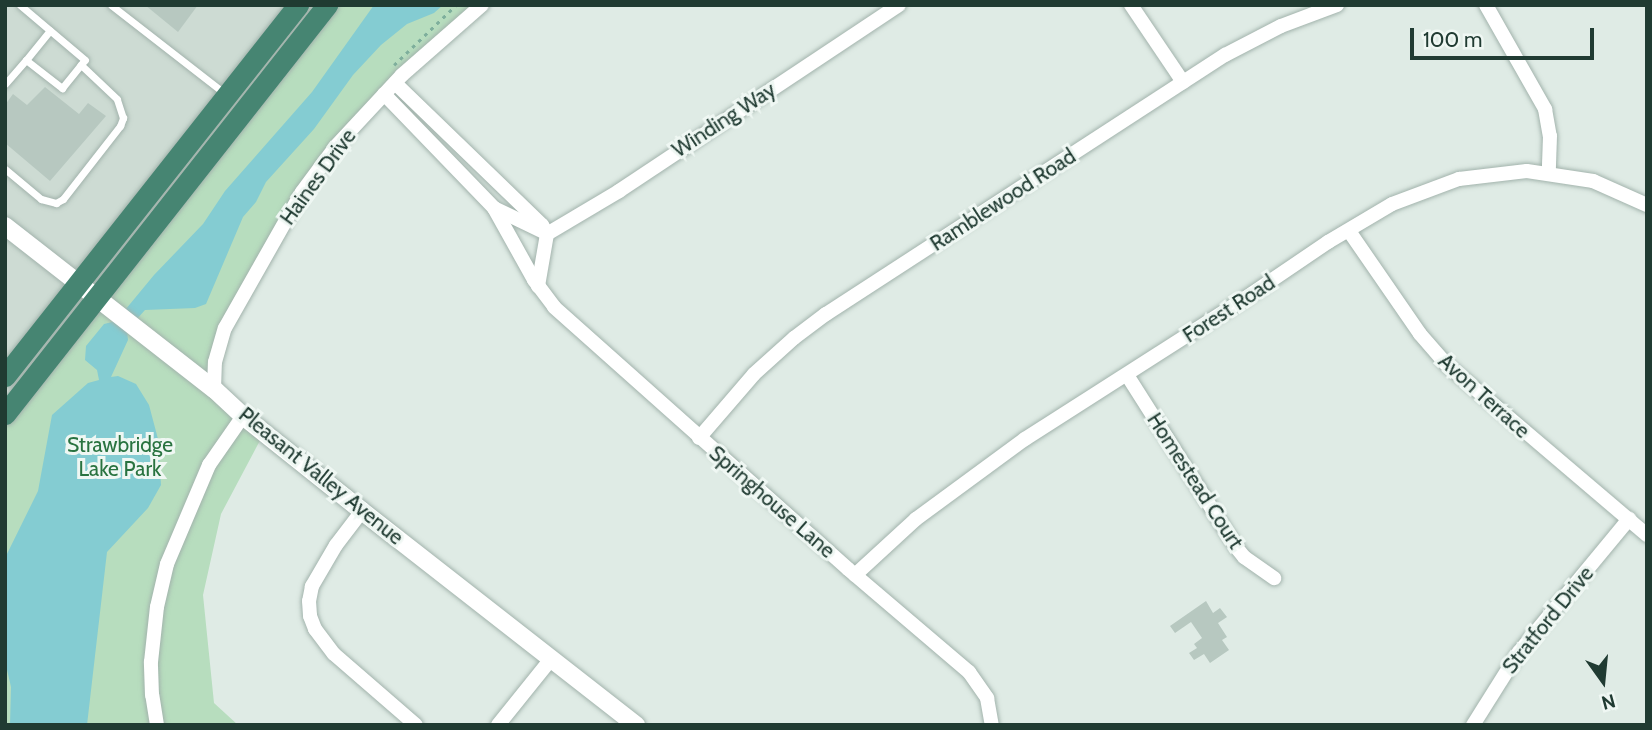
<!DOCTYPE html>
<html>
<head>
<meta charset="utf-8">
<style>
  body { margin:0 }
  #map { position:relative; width:1652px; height:730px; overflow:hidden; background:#dfebe5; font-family:Cabin,sans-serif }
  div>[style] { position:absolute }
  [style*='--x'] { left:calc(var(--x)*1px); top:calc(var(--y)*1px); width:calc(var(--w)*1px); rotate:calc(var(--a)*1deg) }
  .built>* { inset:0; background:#cddbd3 }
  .green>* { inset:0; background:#b7ddbe }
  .water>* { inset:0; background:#84ccd2 }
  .building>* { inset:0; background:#b7c8c0 }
  .path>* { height:2.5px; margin-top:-1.25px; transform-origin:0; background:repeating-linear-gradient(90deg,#7eaf9c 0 3.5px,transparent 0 8.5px) }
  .roads { filter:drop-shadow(0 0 2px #a2b3ac) drop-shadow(0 0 2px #a2b3ac) }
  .service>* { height:7px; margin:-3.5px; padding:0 3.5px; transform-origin:3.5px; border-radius:3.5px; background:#fff }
  .minor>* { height:14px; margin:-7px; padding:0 7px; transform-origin:7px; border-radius:7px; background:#fff }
  .tertiary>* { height:18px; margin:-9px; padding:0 9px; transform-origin:9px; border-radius:9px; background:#fff }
  .trunk>* { height:21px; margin:-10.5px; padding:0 10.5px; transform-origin:10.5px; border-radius:10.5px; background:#468572 }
  span { translate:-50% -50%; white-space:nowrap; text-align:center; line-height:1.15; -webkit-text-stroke:6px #eff7f3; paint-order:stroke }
  .street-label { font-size:21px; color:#203b32 }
  .park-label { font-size:21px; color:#297340 }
  .frame { position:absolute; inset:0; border:7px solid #203b32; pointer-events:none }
  .north { position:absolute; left:1568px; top:646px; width:70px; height:70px; -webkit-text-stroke:5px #eff7f3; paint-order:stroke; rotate:165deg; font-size:19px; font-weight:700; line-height:28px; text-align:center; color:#203b32 }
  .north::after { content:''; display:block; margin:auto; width:24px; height:32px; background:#203b32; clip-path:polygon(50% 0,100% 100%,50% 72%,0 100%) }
  .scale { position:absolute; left:1410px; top:28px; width:184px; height:32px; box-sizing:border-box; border:4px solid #203b32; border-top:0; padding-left:9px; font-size:21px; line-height:24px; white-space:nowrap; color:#203b32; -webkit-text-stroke:5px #eff7f3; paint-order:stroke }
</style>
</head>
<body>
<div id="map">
  <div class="built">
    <div style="clip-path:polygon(5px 5px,298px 5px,5px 376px)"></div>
  </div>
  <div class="green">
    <div style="clip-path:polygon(327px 5px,484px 5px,459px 25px,310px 181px,218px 350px,214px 389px,265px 431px,221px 514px,203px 595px,214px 703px,238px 725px,5px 725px,5px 414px)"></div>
  </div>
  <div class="water">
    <div style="clip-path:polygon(374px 5px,443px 5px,434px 13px,407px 24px,381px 45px,353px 75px,314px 129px,266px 182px,256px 202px,243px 217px,206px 304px,195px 308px,145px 310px,127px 330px,128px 340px,111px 377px,118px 376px,136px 384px,149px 405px,158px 439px,161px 485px,148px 508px,107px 552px,87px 725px,10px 725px,11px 687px,5px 661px,5px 558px,38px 491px,52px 415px,88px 383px,99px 380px,97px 370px,85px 360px,86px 346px,104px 324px,116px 321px,154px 275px,203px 224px,225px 191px,312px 92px)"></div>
  </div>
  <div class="building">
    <div style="clip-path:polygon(145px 5px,198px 5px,178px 32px)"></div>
    <div style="clip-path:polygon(45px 87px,79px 114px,88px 103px,106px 116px,50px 181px,5px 143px,5px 105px,13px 94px,27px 105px)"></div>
    <div style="clip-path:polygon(1206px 601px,1213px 613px,1220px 608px,1227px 617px,1218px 623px,1227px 637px,1222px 640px,1229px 650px,1210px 663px,1204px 654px,1194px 660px,1189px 653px,1197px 648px,1194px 644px,1202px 638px,1191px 622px,1175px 633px,1170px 626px)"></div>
  </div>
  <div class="path">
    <div style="--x:394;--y:65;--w:86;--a:-44.1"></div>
  </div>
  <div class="roads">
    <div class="service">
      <div style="--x:111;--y:5;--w:143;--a:37.9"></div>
      <div style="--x:26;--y:60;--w:38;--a:-51"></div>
      <div style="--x:5;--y:84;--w:32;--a:-49"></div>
      <div style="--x:26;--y:60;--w:46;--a:37.9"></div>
      <div style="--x:62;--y:88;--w:36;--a:-51"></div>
      <div style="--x:85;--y:60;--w:85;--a:-139.8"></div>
      <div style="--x:5;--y:169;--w:47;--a:39.8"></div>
      <div style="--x:41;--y:199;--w:16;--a:15"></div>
      <div style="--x:56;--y:203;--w:8;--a:-30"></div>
      <div style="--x:63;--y:199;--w:93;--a:-52"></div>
      <div style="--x:120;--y:126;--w:9;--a:-69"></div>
      <div style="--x:123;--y:118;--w:20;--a:-108"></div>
      <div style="--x:117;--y:99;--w:50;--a:-136.6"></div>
    </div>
    <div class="minor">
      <div style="--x:1131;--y:5;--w:93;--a:56"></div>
      <div style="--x:1486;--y:5;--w:120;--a:60.4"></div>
      <div style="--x:1545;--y:109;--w:27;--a:80"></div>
      <div style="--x:1550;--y:136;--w:37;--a:92"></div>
      <div style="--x:395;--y:83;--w:204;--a:44"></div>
      <div style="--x:542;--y:225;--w:10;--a:61"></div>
      <div style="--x:547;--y:234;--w:53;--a:99.8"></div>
      <div style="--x:384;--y:94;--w:158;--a:46"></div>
      <div style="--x:494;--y:208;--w:82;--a:60.9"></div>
      <div style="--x:534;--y:280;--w:34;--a:53"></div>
      <div style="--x:554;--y:307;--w:394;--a:41.7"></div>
      <div style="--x:848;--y:569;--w:159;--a:40.4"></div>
      <div style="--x:969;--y:672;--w:32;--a:55"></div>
      <div style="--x:987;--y:698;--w:27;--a:80"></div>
      <div style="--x:494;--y:208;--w:58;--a:25.7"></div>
      <div style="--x:1349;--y:231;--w:125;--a:55.4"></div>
      <div style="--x:1420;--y:334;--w:40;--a:49"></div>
      <div style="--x:1446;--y:364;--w:264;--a:40.4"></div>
      <div style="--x:547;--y:234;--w:84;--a:-30.8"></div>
      <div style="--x:619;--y:191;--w:336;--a:-33.6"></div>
      <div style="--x:1127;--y:375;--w:204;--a:57.6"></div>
      <div style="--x:1236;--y:547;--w:13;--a:51"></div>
      <div style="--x:1244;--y:557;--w:37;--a:35"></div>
      <div style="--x:214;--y:389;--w:27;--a:-88"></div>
      <div style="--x:215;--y:362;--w:35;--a:-74"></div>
      <div style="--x:225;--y:328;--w:156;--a:-60.5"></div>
      <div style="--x:302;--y:192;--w:57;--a:-53.5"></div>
      <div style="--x:336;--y:146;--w:97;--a:-47.1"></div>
      <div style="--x:402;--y:75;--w:106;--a:-41.2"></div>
      <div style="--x:699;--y:438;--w:84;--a:-49.3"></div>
      <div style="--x:754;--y:374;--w:54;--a:-42"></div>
      <div style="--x:794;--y:338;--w:40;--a:-37"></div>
      <div style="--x:826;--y:314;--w:476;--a:-33"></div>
      <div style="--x:1225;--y:55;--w:63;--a:-27.4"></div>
      <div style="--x:1281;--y:26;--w:60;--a:-20.6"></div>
      <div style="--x:362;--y:511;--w:43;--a:127.4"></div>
      <div style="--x:336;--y:545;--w:48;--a:120.3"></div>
      <div style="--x:312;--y:586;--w:15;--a:101"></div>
      <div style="--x:309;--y:601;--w:15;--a:86"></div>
      <div style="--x:310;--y:616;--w:14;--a:69"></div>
      <div style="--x:315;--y:629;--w:31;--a:53"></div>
      <div style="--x:334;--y:654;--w:108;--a:40.9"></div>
      <div style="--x:855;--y:575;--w:83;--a:-42.6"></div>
      <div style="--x:916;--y:519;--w:135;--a:-36.3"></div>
      <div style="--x:1025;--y:439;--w:260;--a:-32.6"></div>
      <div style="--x:1244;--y:299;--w:102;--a:-34.2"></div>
      <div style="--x:1328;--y:242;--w:74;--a:-30.7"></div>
      <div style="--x:1392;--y:204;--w:72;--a:-20.5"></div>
      <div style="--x:1459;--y:179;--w:68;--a:-6.7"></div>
      <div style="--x:1527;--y:171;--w:67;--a:8.6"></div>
      <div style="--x:1593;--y:181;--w:59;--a:24"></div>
      <div style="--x:157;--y:725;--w:30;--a:-99"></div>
      <div style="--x:152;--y:695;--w:33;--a:-92"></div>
      <div style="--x:151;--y:662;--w:55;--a:-83.8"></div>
      <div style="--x:157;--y:607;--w:44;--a:-76.9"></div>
      <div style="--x:167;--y:564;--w:108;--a:-67"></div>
      <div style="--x:209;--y:465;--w:60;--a:-55.2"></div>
      <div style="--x:498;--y:725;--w:85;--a:-51.2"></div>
      <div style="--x:1473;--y:725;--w:86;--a:-57.8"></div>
      <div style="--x:1519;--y:652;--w:173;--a:-50.4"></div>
    </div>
    <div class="tertiary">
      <div style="--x:5;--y:226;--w:265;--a:38"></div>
      <div style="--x:214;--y:389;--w:40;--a:43"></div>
      <div style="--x:243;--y:416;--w:152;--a:38.6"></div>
      <div style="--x:362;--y:511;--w:348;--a:38"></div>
    </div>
    <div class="trunk">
      <div style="--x:5;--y:376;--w:473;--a:-51.7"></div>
      <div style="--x:5;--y:414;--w:521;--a:-51.79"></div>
    </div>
  </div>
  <div class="street-label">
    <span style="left:724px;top:120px;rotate:-33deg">Winding Way</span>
    <span style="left:318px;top:177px;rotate:-54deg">Haines Drive</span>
    <span style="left:1003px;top:200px;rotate:-33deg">Ramblewood Road</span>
    <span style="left:1229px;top:309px;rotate:-33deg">Forest Road</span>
    <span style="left:1484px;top:396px;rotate:42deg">Avon Terrace</span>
    <span style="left:321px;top:476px;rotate:39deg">Pleasant Valley Avenue</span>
    <span style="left:1195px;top:481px;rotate:57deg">Homestead Court</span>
    <span style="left:772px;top:502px;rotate:41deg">Springhouse Lane</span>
    <span style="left:1548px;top:620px;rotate:-51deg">Stratford Drive</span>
  </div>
  <div class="park-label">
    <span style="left:120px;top:457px">Strawbridge<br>Lake Park</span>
  </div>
  <div class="frame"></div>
  <div class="north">N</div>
  <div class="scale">100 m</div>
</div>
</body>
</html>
